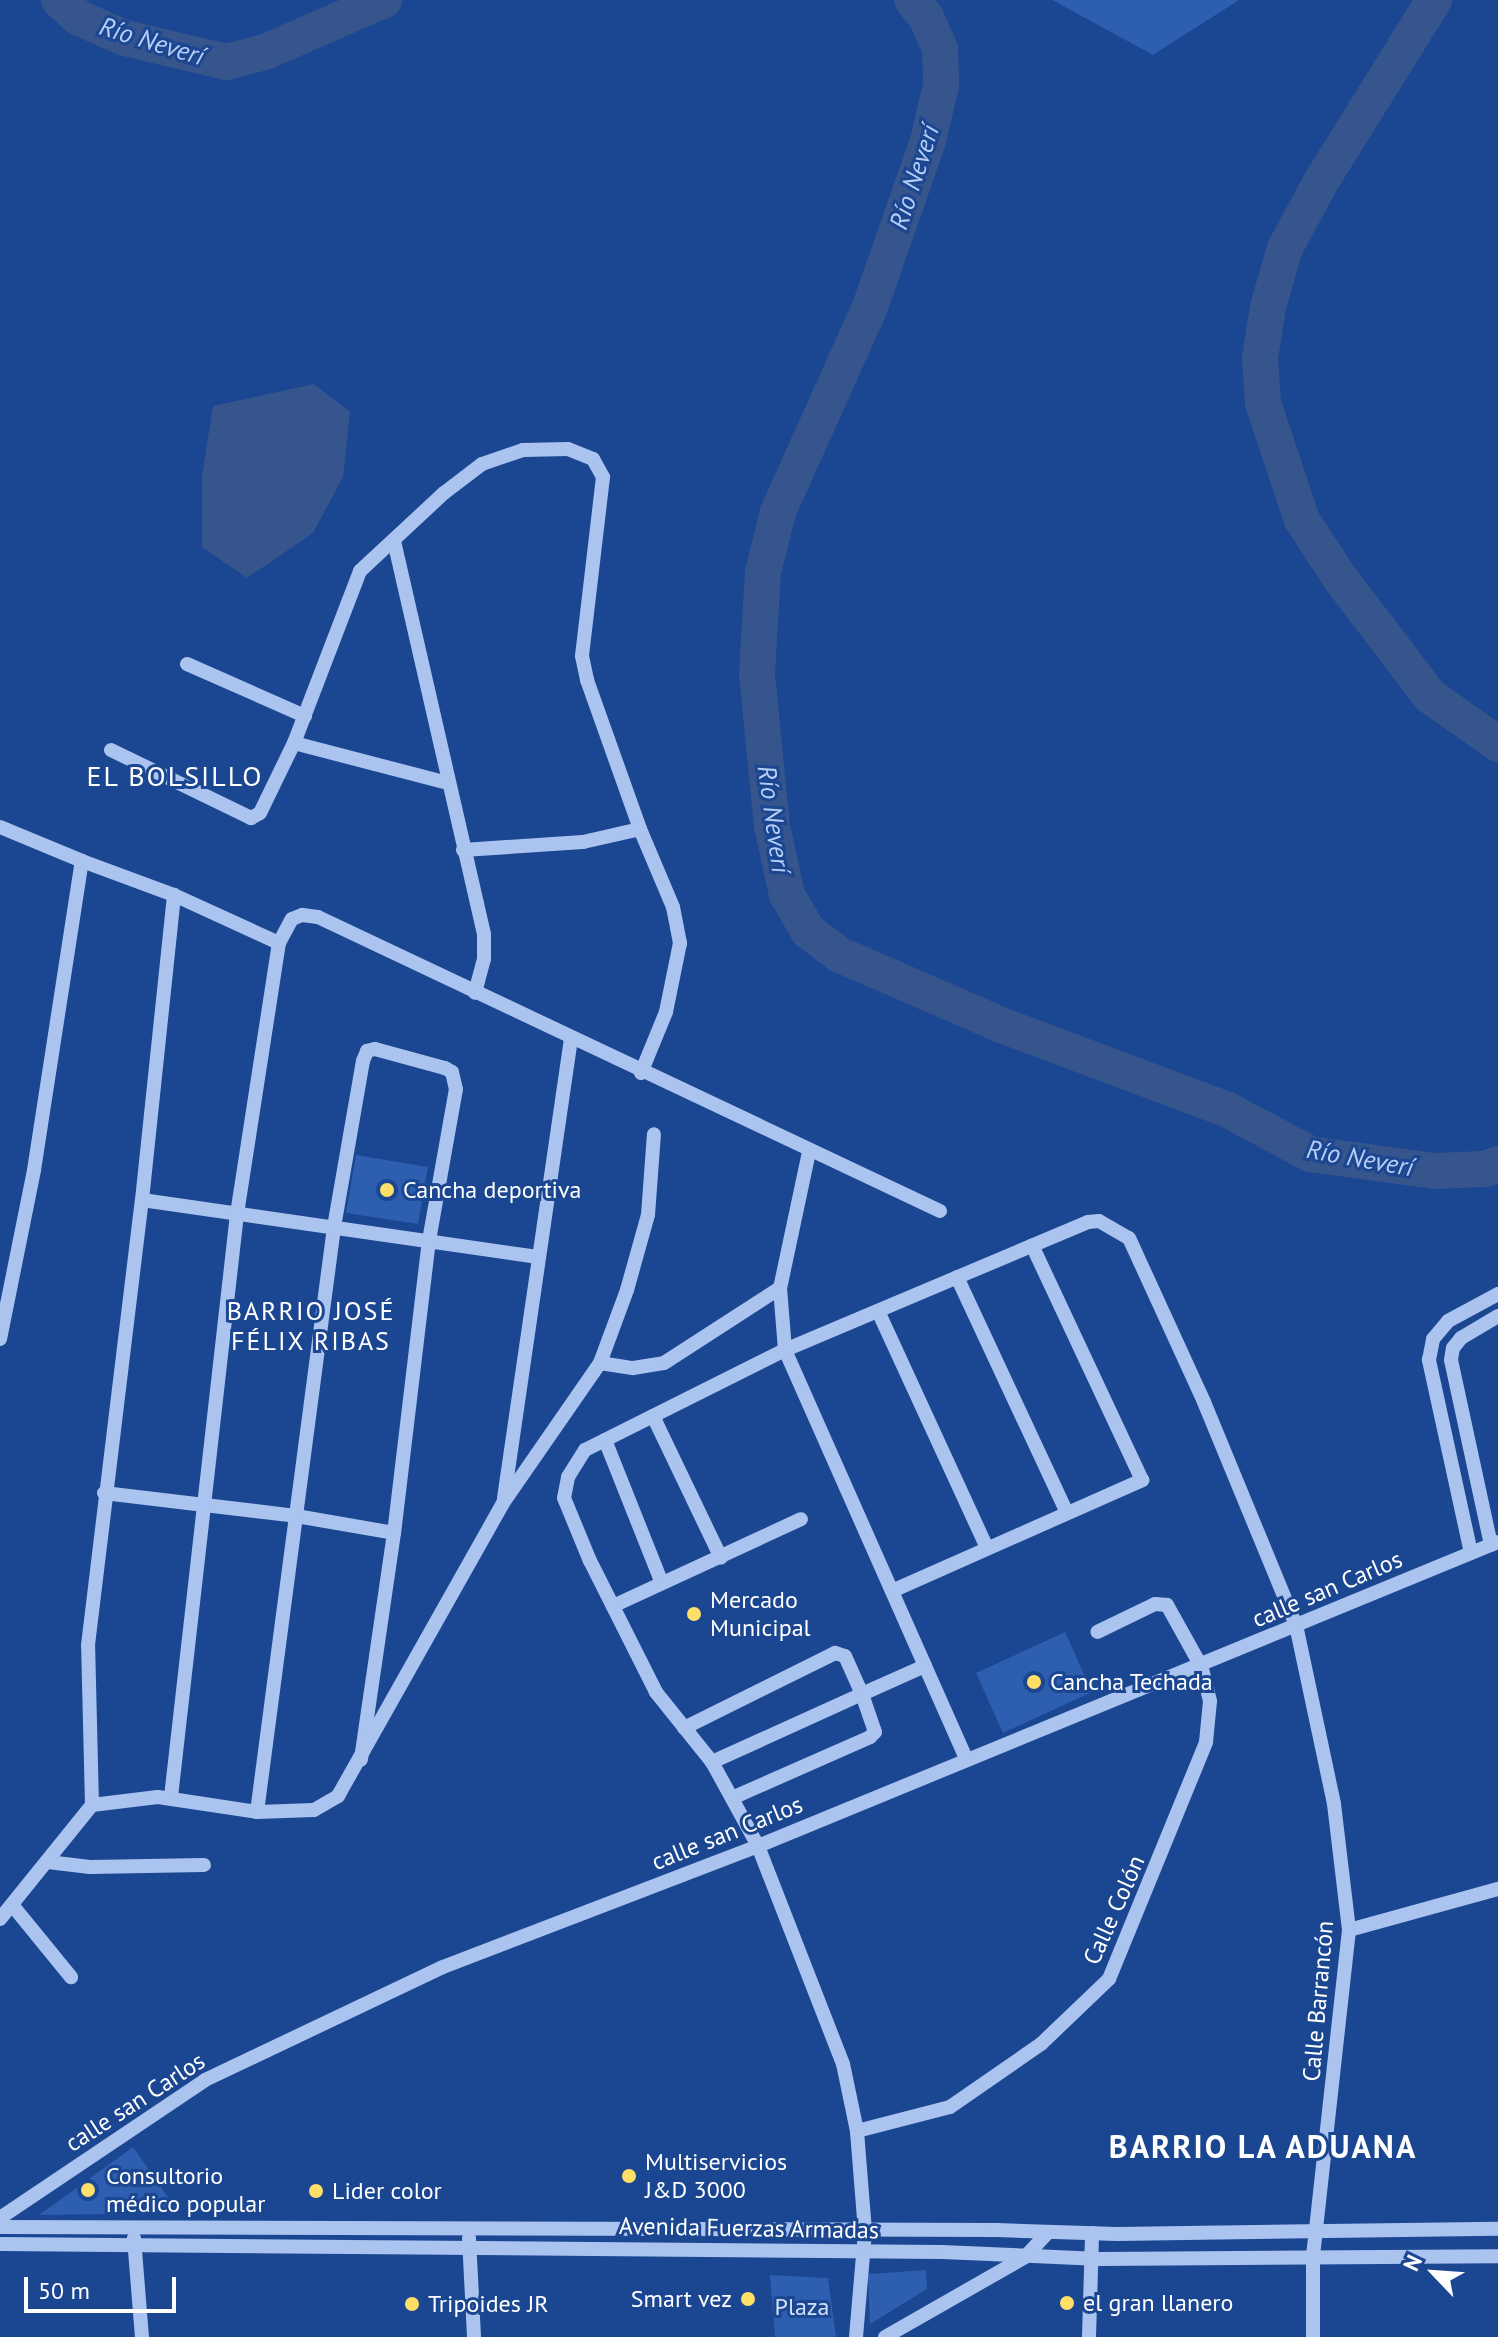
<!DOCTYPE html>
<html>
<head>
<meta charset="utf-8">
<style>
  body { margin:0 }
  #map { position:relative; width:1498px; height:2337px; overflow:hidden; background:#1b4691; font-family:"PT Sans",sans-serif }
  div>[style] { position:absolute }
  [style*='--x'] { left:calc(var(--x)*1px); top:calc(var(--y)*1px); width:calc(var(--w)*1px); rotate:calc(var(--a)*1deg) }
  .green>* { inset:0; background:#2d5eaf }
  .water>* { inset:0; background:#36558d }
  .river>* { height:36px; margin:-18px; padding:0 18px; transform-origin:18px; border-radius:18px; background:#36558d }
  .minor>* { height:14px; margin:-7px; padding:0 7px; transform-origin:7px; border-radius:7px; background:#aac4ef }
  .dots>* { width:22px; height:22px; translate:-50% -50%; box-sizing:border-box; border:4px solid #1b4691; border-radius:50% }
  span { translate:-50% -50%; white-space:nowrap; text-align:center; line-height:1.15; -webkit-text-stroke:6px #1b4691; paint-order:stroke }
  .poi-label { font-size:24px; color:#fff }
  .left { translate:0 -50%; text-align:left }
  .right { translate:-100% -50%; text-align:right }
  .street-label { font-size:24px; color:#fff }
  .park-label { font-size:24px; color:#d1e0fa }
  .water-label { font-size:26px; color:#b6cef6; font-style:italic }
  .neighbourhood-label { font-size:26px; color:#fff; letter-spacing:2px }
  .quarter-label { font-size:28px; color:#fff; letter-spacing:2px }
  .district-label { font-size:32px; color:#fff; font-weight:700; letter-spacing:2px }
  .north { position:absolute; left:1394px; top:2233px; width:80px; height:80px; -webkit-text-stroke:6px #1b4691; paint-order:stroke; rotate:295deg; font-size:22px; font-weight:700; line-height:32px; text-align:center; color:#fff }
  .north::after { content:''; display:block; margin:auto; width:28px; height:36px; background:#fff; clip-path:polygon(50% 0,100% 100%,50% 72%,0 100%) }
  .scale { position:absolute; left:24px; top:2277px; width:152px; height:36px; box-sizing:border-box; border:4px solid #fff; border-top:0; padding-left:10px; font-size:24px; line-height:28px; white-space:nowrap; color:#fff; -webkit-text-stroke:6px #1b4691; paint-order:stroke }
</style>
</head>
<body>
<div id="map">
  <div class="green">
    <div style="clip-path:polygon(1052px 0,1239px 0,1153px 55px)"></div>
    <div style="clip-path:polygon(356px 1155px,428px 1167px,418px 1224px,346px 1213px)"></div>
    <div style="clip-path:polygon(1065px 1632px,1092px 1692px,1003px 1733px,976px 1673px)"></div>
    <div style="clip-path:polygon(133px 2147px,179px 2213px,39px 2215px)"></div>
    <div style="clip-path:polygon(926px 2270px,927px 2289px,870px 2324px,868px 2274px)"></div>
    <div style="clip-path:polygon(770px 2275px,828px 2278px,836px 2337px,775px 2337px)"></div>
  </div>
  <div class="water">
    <div style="clip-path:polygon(314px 384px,350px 412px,343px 477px,313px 533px,247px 578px,202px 547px,202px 476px,213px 406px)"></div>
  </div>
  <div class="river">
    <div style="--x:59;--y:0;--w:27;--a:42"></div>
    <div style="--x:79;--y:18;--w:50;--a:23.5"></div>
    <div style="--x:125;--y:38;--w:104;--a:13.4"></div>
    <div style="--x:226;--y:62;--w:40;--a:-14.4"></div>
    <div style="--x:265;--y:52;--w:130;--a:-23.6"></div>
    <div style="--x:912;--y:0;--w:22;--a:51"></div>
    <div style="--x:926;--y:17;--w:35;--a:66"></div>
    <div style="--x:940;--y:49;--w:36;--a:88"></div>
    <div style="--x:941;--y:85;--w:57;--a:103.1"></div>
    <div style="--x:928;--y:141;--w:176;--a:109.3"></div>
    <div style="--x:870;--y:307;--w:225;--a:114.2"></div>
    <div style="--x:778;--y:512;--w:62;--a:104"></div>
    <div style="--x:763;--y:572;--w:102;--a:93.4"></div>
    <div style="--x:757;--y:674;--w:153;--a:84.4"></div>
    <div style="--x:772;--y:826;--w:71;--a:77.7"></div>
    <div style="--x:787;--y:895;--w:42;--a:59.7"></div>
    <div style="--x:808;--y:931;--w:38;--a:37"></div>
    <div style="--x:838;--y:954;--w:178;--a:23.5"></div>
    <div style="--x:1001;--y:1025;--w:242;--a:20.5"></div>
    <div style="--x:1228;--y:1110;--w:93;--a:28.2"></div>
    <div style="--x:1310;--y:1154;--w:125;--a:7.8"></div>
    <div style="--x:1434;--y:1171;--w:51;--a:-2.2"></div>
    <div style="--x:1485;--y:1169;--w:14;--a:-21"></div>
    <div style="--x:1434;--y:0;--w:210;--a:121.9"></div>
    <div style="--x:1323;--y:178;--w:80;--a:118.5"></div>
    <div style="--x:1285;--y:248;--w:61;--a:106.1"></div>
    <div style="--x:1268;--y:307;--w:52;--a:98.9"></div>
    <div style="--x:1260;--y:358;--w:45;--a:86.2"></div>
    <div style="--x:1263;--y:403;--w:123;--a:71.6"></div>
    <div style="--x:1302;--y:520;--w:69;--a:56.8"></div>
    <div style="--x:1340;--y:578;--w:148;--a:52.7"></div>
    <div style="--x:1430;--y:696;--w:83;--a:35.2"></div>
  </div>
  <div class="minor">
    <div style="--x:394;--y:541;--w:403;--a:77.1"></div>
    <div style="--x:484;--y:934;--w:25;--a:90"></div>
    <div style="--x:484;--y:959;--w:35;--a:105"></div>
    <div style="--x:187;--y:664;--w:129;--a:23.8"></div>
    <div style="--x:294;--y:743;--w:159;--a:14.6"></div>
    <div style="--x:111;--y:750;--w:156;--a:25.9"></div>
    <div style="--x:251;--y:818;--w:10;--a:-29"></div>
    <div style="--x:260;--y:813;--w:78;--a:-64.1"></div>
    <div style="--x:294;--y:743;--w:184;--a:-69"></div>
    <div style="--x:360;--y:571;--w:115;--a:-42.9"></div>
    <div style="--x:444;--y:493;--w:48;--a:-37.3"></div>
    <div style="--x:482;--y:464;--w:43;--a:-18.9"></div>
    <div style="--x:523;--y:450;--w:45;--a:-1.3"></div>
    <div style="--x:568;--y:449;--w:27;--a:22"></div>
    <div style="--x:593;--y:459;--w:21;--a:61"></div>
    <div style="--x:603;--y:477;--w:180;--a:96.7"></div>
    <div style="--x:582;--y:656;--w:25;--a:78"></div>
    <div style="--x:587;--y:680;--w:158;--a:70.4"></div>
    <div style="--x:640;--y:829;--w:85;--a:67.1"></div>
    <div style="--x:673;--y:907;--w:37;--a:79"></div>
    <div style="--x:680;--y:943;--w:70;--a:101.5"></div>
    <div style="--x:666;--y:1012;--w:66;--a:112.3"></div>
    <div style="--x:0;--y:827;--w:89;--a:22.5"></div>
    <div style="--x:463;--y:850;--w:120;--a:-3.8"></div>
    <div style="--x:583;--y:842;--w:58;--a:-12.8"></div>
    <div style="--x:809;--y:1152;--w:139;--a:102"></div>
    <div style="--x:780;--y:1288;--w:62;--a:85.4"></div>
    <div style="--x:785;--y:1350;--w:447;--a:66.1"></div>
    <div style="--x:142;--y:1200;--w:400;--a:8.2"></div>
    <div style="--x:957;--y:1277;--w:260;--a:65"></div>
    <div style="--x:878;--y:1311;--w:261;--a:65.3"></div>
    <div style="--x:0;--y:1339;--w:172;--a:-78.6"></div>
    <div style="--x:34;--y:1170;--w:313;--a:-81.2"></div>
    <div style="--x:82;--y:861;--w:98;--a:20.3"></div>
    <div style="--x:174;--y:895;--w:115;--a:24.6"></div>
    <div style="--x:600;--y:1363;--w:33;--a:9"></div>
    <div style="--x:633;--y:1368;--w:31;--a:-9"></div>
    <div style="--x:664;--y:1363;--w:138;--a:-32.9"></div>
    <div style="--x:653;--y:1416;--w:157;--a:64.4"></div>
    <div style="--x:605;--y:1440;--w:154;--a:68.3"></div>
    <div style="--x:104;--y:1493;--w:193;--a:6.8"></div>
    <div style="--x:296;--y:1516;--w:99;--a:9.8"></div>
    <div style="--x:504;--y:1498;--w:464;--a:-81.7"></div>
    <div style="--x:1491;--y:1545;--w:189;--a:-102.2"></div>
    <div style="--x:1451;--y:1360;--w:12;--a:-81"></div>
    <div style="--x:1453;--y:1348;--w:13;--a:-51"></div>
    <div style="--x:1461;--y:1338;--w:43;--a:-30.7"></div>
    <div style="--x:1471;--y:1553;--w:198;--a:-102.3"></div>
    <div style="--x:1429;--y:1360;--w:21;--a:-79"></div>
    <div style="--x:1433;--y:1339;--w:23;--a:-50"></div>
    <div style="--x:1448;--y:1321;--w:57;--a:-28.4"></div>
    <div style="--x:892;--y:1591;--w:274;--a:-23.9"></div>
    <div style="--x:1142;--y:1480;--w:259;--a:-115.1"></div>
    <div style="--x:613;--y:1606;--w:207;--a:-24.8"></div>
    <div style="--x:684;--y:1728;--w:169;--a:-26.4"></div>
    <div style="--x:835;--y:1653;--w:10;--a:17"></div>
    <div style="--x:845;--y:1656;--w:42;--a:65.9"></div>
    <div style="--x:862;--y:1694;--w:165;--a:155.6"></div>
    <div style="--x:171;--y:1797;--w:587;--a:-83.54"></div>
    <div style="--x:237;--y:1214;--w:274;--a:-81.2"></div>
    <div style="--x:279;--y:943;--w:27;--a:-62"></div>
    <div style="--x:292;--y:919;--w:11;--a:-22"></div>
    <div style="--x:302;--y:915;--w:16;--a:7"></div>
    <div style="--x:318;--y:917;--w:688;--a:25.3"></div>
    <div style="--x:732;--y:1798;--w:151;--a:-23.8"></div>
    <div style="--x:870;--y:1737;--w:7;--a:-45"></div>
    <div style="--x:875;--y:1732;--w:40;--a:-108.9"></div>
    <div style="--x:862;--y:1694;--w:69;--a:-24"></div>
    <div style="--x:92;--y:1805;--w:160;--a:-91.4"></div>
    <div style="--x:88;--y:1645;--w:448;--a:-83.1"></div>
    <div style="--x:142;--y:1200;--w:307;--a:-84"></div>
    <div style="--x:257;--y:1812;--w:590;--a:-82.5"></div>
    <div style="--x:334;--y:1227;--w:169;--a:-80.1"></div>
    <div style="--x:363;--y:1061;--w:11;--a:-68"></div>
    <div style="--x:367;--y:1051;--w:8;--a:-14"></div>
    <div style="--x:375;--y:1049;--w:73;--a:15.2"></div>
    <div style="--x:445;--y:1068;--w:8;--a:30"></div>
    <div style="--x:452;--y:1072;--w:17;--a:77"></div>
    <div style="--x:456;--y:1089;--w:153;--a:100.1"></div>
    <div style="--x:429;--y:1240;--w:295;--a:96.8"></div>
    <div style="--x:394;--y:1533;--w:229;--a:98.3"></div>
    <div style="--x:48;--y:1862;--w:42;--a:6.8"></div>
    <div style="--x:90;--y:1867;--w:114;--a:-1"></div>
    <div style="--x:13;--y:1906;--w:92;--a:50.8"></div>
    <div style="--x:0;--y:1919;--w:146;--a:-51.1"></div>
    <div style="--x:92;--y:1805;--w:66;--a:-6.9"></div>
    <div style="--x:158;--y:1797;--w:100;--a:8.6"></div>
    <div style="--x:257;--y:1812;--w:57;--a:-2"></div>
    <div style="--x:314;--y:1810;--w:28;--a:-30"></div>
    <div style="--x:338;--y:1796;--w:336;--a:-60.6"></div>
    <div style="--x:503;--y:1503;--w:170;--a:-55.3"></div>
    <div style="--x:600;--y:1363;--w:78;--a:-69.7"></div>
    <div style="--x:627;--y:1290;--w:78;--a:-74.4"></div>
    <div style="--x:648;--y:1215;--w:81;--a:-85.8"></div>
    <div style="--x:1349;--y:1930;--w:155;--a:-15.4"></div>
    <div style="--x:857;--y:2131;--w:96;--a:-14.5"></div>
    <div style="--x:950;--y:2107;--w:111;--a:-34.7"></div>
    <div style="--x:1041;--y:2044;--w:94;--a:-43.7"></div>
    <div style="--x:1109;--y:1979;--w:256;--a:-67.7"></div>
    <div style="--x:1206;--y:1742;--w:41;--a:-84.4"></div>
    <div style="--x:1210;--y:1701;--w:36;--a:-104"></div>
    <div style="--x:1201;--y:1666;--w:70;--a:-119.1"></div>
    <div style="--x:1167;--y:1605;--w:12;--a:-175"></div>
    <div style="--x:1155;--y:1604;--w:64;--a:154.2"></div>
    <div style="--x:0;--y:2218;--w:247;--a:-33.9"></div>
    <div style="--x:205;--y:2080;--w:263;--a:-25.4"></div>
    <div style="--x:443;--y:1967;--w:337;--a:-21"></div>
    <div style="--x:758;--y:1846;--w:800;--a:-22.33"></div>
    <div style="--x:0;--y:2227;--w:997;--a:0.17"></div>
    <div style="--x:997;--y:2230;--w:120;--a:1.9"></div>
    <div style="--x:1117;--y:2234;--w:381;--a:-0.8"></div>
    <div style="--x:134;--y:2238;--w:99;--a:85.4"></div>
    <div style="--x:469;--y:2238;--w:99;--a:87.1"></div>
    <div style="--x:0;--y:2244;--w:942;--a:0.49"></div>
    <div style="--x:942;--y:2252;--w:158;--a:2.5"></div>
    <div style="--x:1100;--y:2259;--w:398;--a:-0.4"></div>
    <div style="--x:856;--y:2337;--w:106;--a:-85.1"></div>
    <div style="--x:865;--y:2231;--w:100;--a:-94.6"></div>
    <div style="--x:857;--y:2131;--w:68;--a:-101.8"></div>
    <div style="--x:843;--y:2064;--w:234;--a:-111.3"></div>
    <div style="--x:758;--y:1846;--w:96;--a:-118.7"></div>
    <div style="--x:712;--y:1762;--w:90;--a:-128.7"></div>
    <div style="--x:656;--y:1692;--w:147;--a:-116.7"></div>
    <div style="--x:590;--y:1561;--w:68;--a:-112.4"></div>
    <div style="--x:564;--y:1498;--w:21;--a:-79"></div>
    <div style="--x:568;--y:1477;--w:32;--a:-58"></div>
    <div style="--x:585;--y:1450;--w:224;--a:-26.6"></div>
    <div style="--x:785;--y:1350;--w:329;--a:-22.9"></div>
    <div style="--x:1088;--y:1222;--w:11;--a:-5"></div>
    <div style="--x:1099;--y:1221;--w:34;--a:30"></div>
    <div style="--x:1129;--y:1238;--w:180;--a:65.4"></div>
    <div style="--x:1204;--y:1402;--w:241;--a:67.6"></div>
    <div style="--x:1296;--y:1625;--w:183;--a:78"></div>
    <div style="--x:1334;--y:1804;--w:127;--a:83.2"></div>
    <div style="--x:1349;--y:1930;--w:330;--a:96.3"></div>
    <div style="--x:1313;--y:2258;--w:79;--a:90"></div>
    <div style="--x:885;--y:2337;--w:161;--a:-29.7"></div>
    <div style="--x:1025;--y:2257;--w:34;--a:-47"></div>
    <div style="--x:1089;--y:2337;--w:104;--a:-88.3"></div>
  </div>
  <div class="dots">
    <div style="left:387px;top:1190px;background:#ffdf68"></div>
    <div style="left:694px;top:1614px;background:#ffdf68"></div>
    <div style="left:1034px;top:1682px;background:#ffdf68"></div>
    <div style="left:629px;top:2176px;background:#ffdf68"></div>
    <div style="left:88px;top:2190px;background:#ffdf68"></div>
    <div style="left:316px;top:2191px;background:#ffdf68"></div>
    <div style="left:748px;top:2299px;background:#ffdf68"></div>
    <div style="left:1067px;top:2303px;background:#ffdf68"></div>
    <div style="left:412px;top:2304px;background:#ffdf68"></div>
  </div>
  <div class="poi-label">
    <span class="left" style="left:403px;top:1190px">Cancha deportiva</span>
    <span class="left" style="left:710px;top:1614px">Mercado<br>Municipal</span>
    <span class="left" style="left:1050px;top:1682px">Cancha Techada</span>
    <span class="left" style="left:645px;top:2176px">Multiservicios<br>J&amp;D 3000</span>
    <span class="left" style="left:106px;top:2190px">Consultorio<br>médico popular</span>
    <span class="left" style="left:332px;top:2191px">Lider color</span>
    <span class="right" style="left:732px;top:2299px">Smart vez</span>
    <span class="left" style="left:1083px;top:2303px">el gran llanero</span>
    <span class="left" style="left:428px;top:2304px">Tripoides JR</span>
  </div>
  <div class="street-label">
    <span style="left:1327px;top:1589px;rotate:-23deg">calle san Carlos</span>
    <span style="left:727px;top:1833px;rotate:-22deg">calle san Carlos</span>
    <span style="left:1114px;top:1910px;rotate:-66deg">Calle Colón</span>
    <span style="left:1318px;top:2001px;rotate:-85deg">Calle Barrancón</span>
    <span style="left:135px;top:2102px;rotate:-33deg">calle san Carlos</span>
    <span style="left:749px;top:2228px;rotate:1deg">Avenida Fuerzas Armadas</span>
  </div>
  <div class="park-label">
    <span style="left:802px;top:2307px">Plaza</span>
  </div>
  <div class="water-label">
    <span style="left:152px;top:41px;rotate:17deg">Río Neverí</span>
    <span style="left:914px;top:177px;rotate:-72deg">Río Neverí</span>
    <span style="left:774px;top:819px;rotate:82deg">Río Neverí</span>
    <span style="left:1360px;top:1158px;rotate:10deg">Río Neverí</span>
  </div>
  <div class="neighbourhood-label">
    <span style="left:311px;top:1326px">BARRIO JOSÉ<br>FÉLIX RIBAS</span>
  </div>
  <div class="quarter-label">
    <span style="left:175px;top:776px">EL BOLSILLO</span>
  </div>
  <div class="district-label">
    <span style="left:1263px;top:2146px">BARRIO LA ADUANA</span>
  </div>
  <div class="north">N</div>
  <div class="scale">50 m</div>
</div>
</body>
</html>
